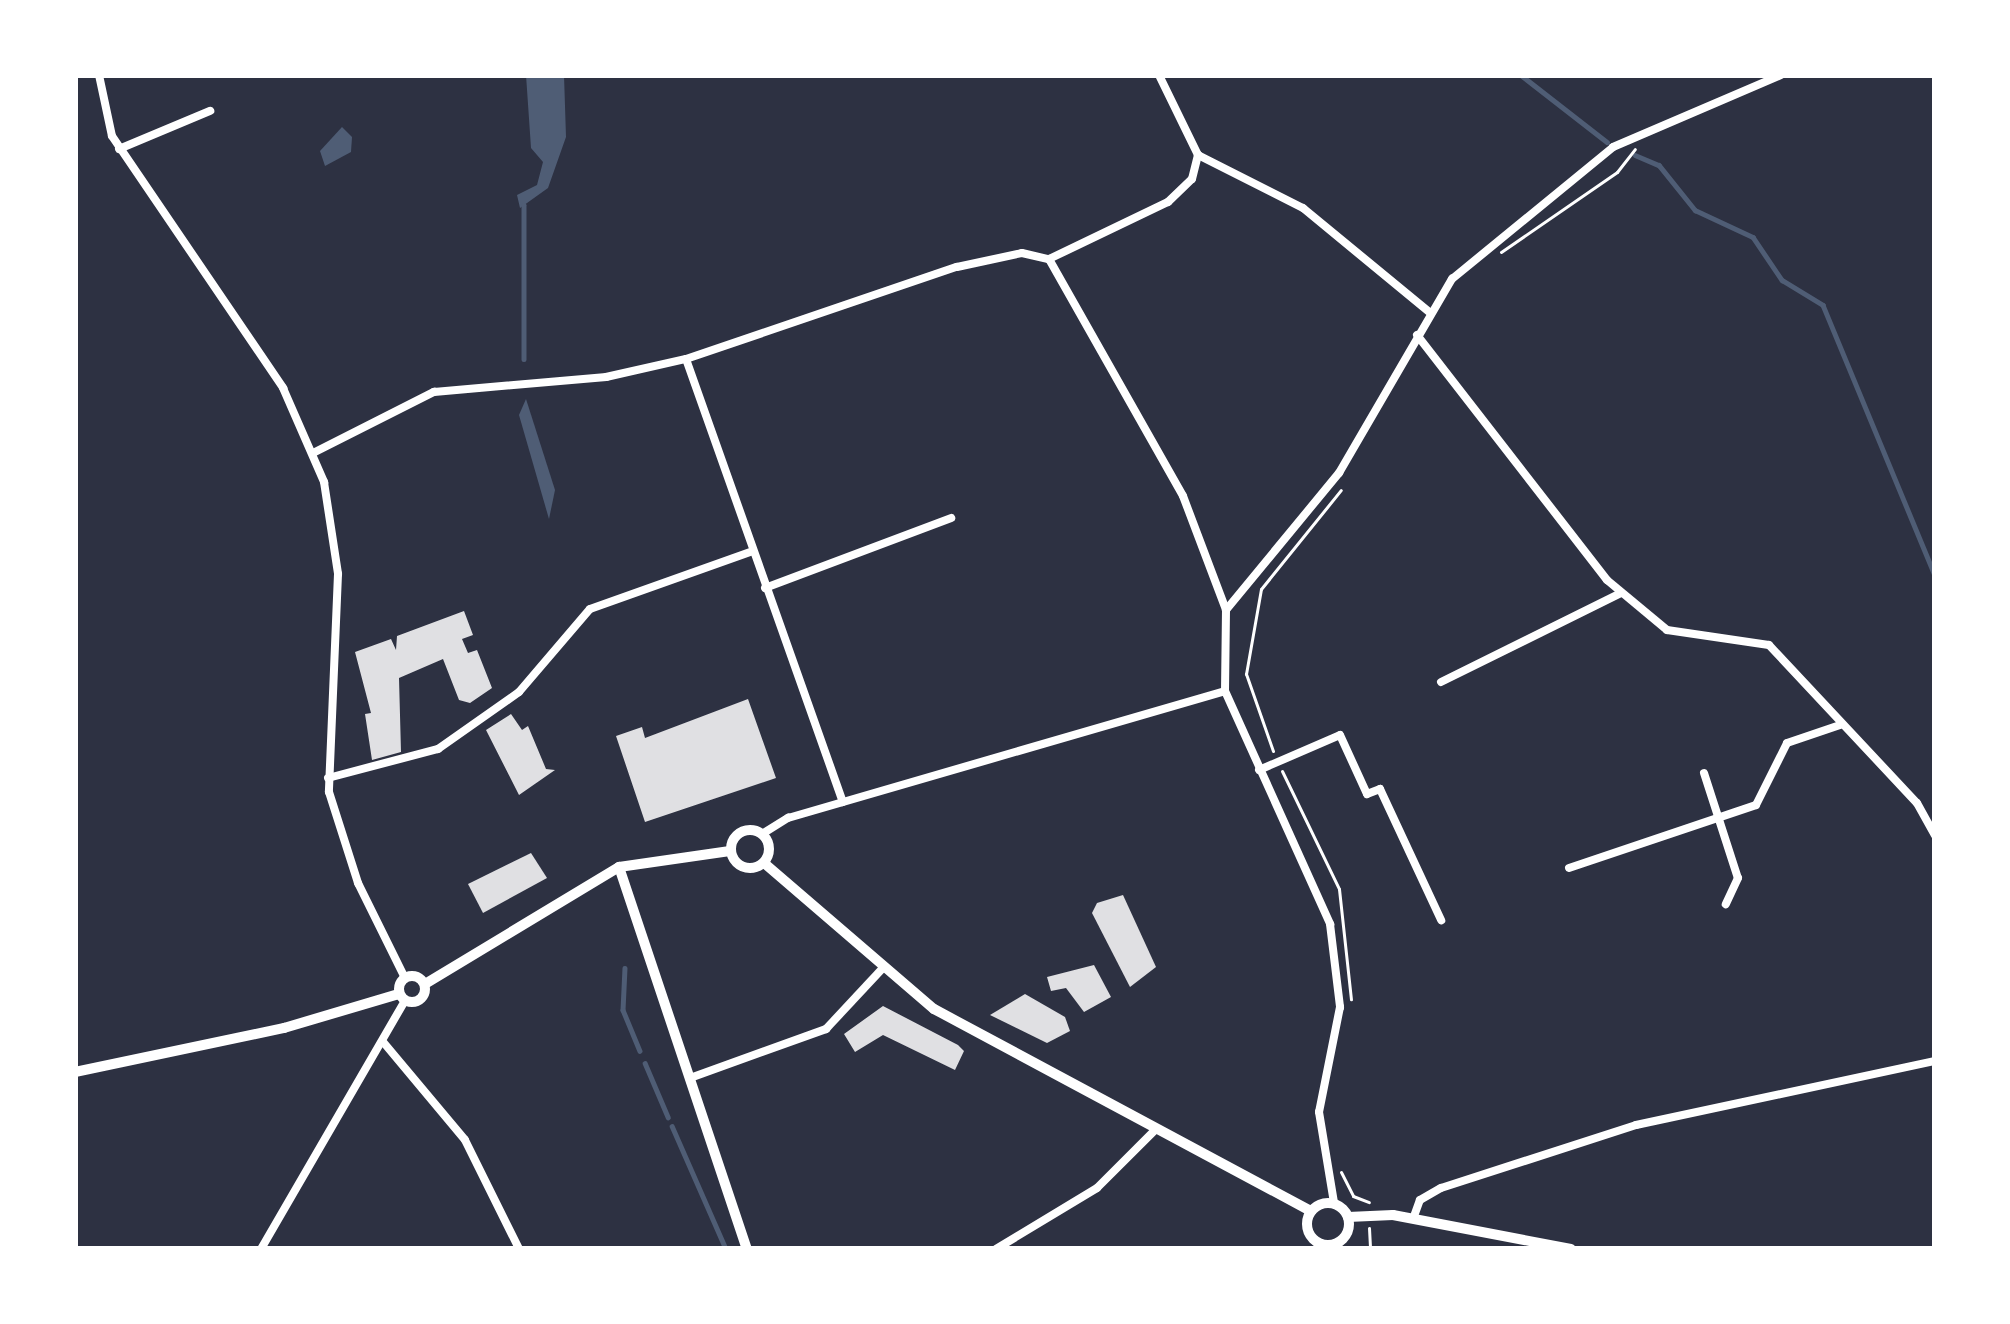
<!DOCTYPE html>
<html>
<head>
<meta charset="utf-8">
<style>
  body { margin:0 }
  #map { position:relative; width:2010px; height:1324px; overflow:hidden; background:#2d3142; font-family:Cabin,sans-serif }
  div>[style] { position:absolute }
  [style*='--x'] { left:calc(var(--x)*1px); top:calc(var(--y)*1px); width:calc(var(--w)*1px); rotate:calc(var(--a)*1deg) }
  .water>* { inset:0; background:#4f5d75 }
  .stream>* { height:4.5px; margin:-2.25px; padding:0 2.25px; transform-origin:2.25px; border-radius:2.25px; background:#4f5d75 }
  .building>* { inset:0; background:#e0e0e3 }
  .path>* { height:3px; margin:-1.5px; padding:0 1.5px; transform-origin:1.5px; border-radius:1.5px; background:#fff }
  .minor>* { height:8px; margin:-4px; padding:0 4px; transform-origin:4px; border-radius:4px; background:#fff }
  .secondary>* { height:10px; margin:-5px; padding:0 5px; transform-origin:5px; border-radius:5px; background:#fff }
  .secondary>.ring { margin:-5px; padding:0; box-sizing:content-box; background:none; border:10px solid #fff; border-radius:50% }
  span { translate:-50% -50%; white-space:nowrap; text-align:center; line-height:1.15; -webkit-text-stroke:9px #fff; paint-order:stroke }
  .frame { position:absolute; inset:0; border:78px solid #fff; pointer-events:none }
</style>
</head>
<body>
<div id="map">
  <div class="water">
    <div style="clip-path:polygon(526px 75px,564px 75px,566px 137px,548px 188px,520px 208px,517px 195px,537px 185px,543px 162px,531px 148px)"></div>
    <div style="clip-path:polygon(342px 127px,352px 137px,351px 152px,325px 166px,320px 151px)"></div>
    <div style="clip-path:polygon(526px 399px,555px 490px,549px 519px,519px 415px)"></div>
  </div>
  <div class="stream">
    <div style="--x:1521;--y:75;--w:109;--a:37.9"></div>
    <div style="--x:1635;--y:155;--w:26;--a:23"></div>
    <div style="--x:1659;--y:165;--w:58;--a:51.3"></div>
    <div style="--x:1695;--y:210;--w:64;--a:25"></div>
    <div style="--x:1753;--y:237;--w:52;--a:56"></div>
    <div style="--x:1782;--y:280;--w:48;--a:31.4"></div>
    <div style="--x:1823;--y:305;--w:293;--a:67.5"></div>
    <div style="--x:524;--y:205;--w:154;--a:90"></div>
    <div style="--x:625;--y:968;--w:42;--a:92.7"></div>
    <div style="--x:623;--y:1010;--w:44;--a:67.5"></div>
    <div style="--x:645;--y:1063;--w:59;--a:66.9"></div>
    <div style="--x:672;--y:1126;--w:134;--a:66.3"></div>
  </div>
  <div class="building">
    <div style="clip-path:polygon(464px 611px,473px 635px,462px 639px,468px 653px,477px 650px,492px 688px,470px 703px,459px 700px,443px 659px,399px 678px,401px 752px,372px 760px,365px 714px,371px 713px,355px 652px,391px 639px,396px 650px,397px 636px)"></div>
    <div style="clip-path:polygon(748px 699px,776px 778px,645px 822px,616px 736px,642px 727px,645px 738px)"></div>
    <div style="clip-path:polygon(511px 714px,522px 730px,528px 726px,546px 769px,555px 770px,519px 795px,486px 730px)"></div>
    <div style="clip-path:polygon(531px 853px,547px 878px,483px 913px,468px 884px)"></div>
    <div style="clip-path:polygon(1123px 895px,1156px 967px,1130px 987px,1092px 913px,1097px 903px)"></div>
    <div style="clip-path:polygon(1094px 965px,1111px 997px,1084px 1012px,1066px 988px,1051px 991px,1047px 977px)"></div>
    <div style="clip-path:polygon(1025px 994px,1065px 1017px,1070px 1031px,1047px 1043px,990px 1015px)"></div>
    <div style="clip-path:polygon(883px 1006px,958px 1045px,964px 1051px,955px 1070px,883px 1035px,855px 1052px,844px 1034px)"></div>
  </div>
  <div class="path">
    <div style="--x:1501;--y:252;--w:141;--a:-34.6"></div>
    <div style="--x:1617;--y:172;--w:29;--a:-52"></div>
    <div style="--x:1273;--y:751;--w:82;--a:-109.3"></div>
    <div style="--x:1246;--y:674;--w:86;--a:-80"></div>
    <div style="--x:1261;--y:589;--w:127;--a:-51.1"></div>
    <div style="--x:1282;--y:771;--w:131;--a:64.2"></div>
    <div style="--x:1339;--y:889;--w:111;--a:83.8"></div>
    <div style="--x:1341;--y:1172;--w:27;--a:63"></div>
    <div style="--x:1353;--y:1196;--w:17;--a:21"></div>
    <div style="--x:1369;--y:1228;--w:21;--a:87"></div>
  </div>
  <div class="minor">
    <div style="--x:99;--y:75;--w:62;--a:78"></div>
    <div style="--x:112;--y:136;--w:305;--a:55.8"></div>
    <div style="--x:283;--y:388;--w:103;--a:66.4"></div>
    <div style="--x:324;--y:482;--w:93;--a:81.3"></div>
    <div style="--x:338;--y:574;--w:218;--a:92.4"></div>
    <div style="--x:329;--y:792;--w:96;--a:72.3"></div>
    <div style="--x:358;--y:883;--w:106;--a:63.7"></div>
    <div style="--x:119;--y:149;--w:99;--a:-22.7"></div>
    <div style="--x:1198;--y:155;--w:118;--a:26.8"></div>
    <div style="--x:1303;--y:208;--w:163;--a:39.5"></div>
    <div style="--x:1049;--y:259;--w:272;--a:60.5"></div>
    <div style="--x:1183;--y:496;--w:122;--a:69.3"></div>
    <div style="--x:1226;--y:610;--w:81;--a:90.7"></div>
    <div style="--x:1225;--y:691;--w:256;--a:65.7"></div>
    <div style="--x:1330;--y:924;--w:84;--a:83.1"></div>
    <div style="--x:1340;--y:1007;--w:107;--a:101.3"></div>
    <div style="--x:1319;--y:1112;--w:92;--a:80.6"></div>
    <div style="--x:1049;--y:259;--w:132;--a:-25.6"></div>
    <div style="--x:1168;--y:202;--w:33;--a:-44"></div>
    <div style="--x:1192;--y:179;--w:25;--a:-76"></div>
    <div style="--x:1198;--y:155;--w:89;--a:-116"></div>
    <div style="--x:1417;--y:335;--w:310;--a:52.2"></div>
    <div style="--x:1607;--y:580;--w:78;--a:39.8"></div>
    <div style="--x:1667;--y:630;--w:103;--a:8.4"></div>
    <div style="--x:1769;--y:645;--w:216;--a:46.9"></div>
    <div style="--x:1917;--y:803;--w:37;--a:61"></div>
    <div style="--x:686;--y:359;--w:470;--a:70.5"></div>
    <div style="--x:313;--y:453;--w:136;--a:-26.8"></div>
    <div style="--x:434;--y:392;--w:173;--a:-5"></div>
    <div style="--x:606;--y:377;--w:82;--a:-12.7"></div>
    <div style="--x:686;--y:359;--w:286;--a:-18.8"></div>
    <div style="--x:957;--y:267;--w:66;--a:-12.2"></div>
    <div style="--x:1022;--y:253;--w:28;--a:13"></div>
    <div style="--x:765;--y:588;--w:199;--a:-20.6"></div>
    <div style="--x:1226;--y:610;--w:178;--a:-50.5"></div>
    <div style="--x:1339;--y:473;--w:225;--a:-59.8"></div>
    <div style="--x:1452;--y:279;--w:208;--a:-39.3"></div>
    <div style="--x:1613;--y:147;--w:183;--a:-23.2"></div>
    <div style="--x:1441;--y:682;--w:201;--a:-26.3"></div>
    <div style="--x:1259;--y:770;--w:88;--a:-23.4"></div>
    <div style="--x:1340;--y:735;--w:65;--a:65.4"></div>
    <div style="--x:1367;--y:794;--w:14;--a:-21"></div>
    <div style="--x:1380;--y:789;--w:145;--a:65"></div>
    <div style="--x:1704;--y:773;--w:110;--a:72.1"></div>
    <div style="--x:1738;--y:878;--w:29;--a:115"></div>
    <div style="--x:328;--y:778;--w:114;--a:-14.8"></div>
    <div style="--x:438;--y:749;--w:99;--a:-35.1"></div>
    <div style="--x:519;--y:692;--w:109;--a:-49.5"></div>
    <div style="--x:590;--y:609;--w:173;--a:-19.6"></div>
    <div style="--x:762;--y:834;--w:31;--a:-32"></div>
    <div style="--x:788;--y:818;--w:455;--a:-16.2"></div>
    <div style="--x:1569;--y:868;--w:197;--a:-18.6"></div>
    <div style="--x:1756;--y:805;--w:69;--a:-63.4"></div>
    <div style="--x:1787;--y:743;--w:56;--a:-18.8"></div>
    <div style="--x:384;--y:1043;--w:126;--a:50.1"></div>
    <div style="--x:465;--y:1140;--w:122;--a:63.6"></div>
    <div style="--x:690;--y:1078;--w:145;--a:-19.8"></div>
    <div style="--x:826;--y:1029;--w:81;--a:-47"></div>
    <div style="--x:1413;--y:1219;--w:20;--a:-70"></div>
    <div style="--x:1420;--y:1200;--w:24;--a:-30"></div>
    <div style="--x:1441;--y:1188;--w:205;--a:-17.9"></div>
    <div style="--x:1636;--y:1125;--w:306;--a:-12.1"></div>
    <div style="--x:261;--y:1249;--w:287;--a:-59.9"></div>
    <div style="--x:996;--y:1249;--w:118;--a:-31.1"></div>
    <div style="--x:1097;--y:1188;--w:83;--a:-45"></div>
  </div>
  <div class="secondary">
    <div class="ring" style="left:731px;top:830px;width:28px;height:28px"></div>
    <div style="--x:764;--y:863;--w:224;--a:40.7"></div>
    <div style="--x:934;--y:1009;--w:428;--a:28.2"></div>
    <div style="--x:619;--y:867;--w:403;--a:71.5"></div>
    <div class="ring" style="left:399px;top:976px;width:16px;height:16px"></div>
    <div style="--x:425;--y:984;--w:227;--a:-31.1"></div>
    <div style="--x:619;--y:867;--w:112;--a:-8.2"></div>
    <div style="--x:75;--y:1072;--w:214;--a:-11.9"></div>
    <div style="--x:284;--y:1028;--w:120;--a:-16.5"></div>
    <div class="ring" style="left:1307px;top:1203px;width:32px;height:32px"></div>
    <div style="--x:1348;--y:1217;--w:45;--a:-2.5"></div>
    <div style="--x:1393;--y:1215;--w:181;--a:10.8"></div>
  </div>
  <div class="frame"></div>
</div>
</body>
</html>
